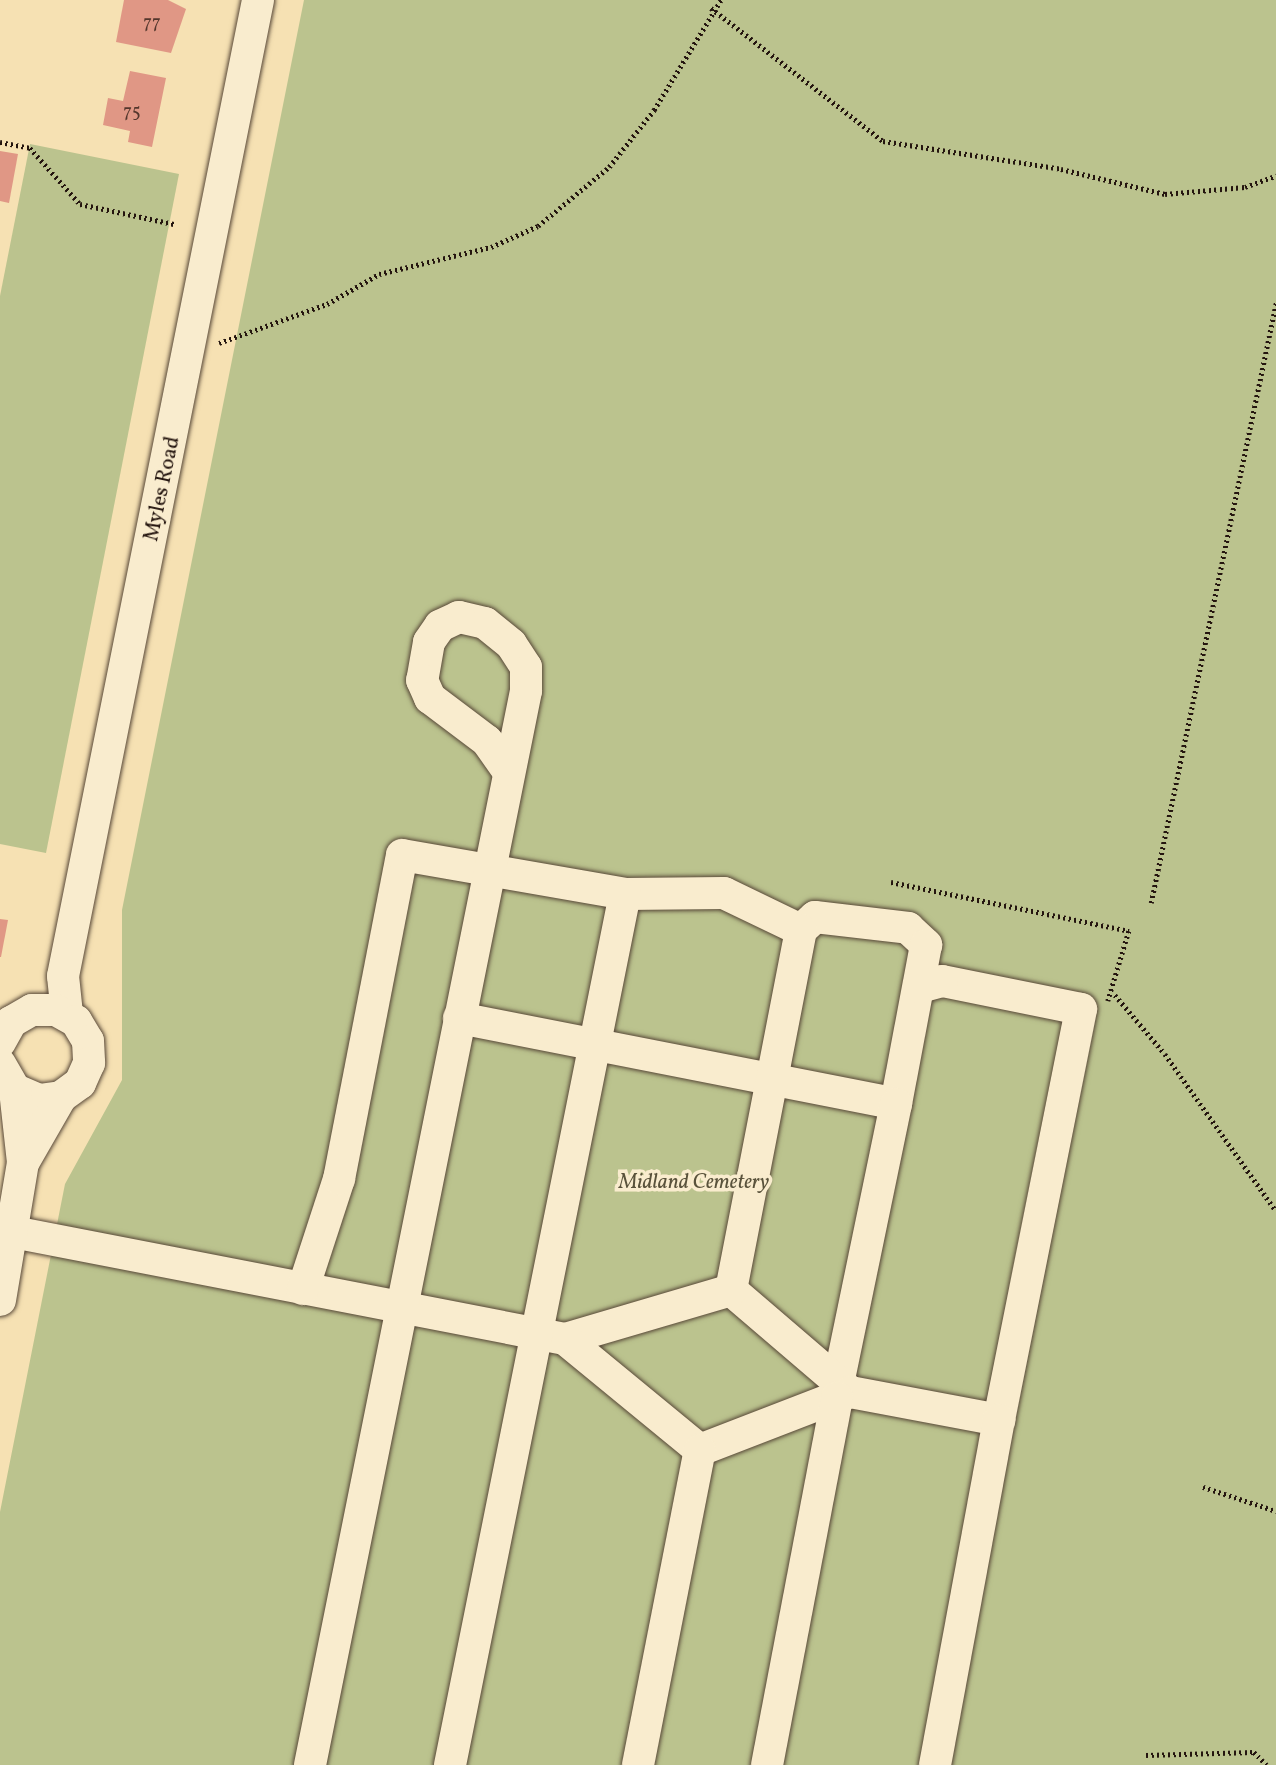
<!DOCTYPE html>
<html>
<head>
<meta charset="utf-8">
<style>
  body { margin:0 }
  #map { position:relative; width:1276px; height:1765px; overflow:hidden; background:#f6e1b3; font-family:Vollkorn,serif }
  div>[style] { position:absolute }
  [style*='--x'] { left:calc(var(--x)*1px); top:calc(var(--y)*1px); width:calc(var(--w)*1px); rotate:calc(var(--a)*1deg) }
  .green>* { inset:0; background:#bbc38e }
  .building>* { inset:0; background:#e09785 }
  .path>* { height:4.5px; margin-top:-2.25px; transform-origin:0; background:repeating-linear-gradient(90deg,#24150f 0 2px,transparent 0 5.5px) }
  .roads { filter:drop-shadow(0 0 2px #584838) drop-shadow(0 0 2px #584838) }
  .minor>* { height:32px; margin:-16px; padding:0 16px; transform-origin:16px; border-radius:16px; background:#f9ecce }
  span { translate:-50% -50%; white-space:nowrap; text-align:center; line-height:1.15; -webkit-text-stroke:7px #f9ecce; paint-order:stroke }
  .number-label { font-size:18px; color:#53362c }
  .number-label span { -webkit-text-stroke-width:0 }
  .street-label { font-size:21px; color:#24150f }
  .park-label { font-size:21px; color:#59523b; font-style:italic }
</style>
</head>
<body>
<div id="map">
  <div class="green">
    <div style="clip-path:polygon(304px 0,1276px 0,1276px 1765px,0 1765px,0 1512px,65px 1184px,122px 1080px,122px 910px)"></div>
    <div style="clip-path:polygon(30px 144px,179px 174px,46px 853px,0 844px,0 296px)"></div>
  </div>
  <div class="building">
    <div style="clip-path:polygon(124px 0,168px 0,186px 9px,171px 53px,116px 42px)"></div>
    <div style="clip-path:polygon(130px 71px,166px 78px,152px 147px,128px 142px,130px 131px,103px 125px,108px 98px,123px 101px)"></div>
    <div style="clip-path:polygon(0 151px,18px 154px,9px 203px,0 201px)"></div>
    <div style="clip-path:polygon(0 919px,8px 920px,1px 957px,0 957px)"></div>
  </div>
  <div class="path">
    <div style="--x:711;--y:8;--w:217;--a:37.7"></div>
    <div style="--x:883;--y:141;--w:180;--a:8.9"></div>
    <div style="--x:1061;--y:169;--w:107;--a:13.5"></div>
    <div style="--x:1165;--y:194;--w:80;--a:-5"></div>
    <div style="--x:1245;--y:187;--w:33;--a:-20"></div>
    <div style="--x:0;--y:142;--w:31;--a:11"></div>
    <div style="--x:30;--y:148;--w:75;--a:48.2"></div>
    <div style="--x:80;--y:204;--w:96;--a:12"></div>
    <div style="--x:219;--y:343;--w:115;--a:-19.9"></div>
    <div style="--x:327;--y:304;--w:60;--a:-30"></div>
    <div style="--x:379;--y:274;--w:115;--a:-13.6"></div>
    <div style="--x:491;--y:247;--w:51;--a:-24.1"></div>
    <div style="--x:538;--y:226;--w:92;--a:-39.7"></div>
    <div style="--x:609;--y:167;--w:73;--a:-51.7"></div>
    <div style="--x:654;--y:110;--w:129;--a:-58.7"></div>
    <div style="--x:891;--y:882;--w:243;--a:11.6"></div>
    <div style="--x:1129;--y:931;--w:73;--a:106.7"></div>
    <div style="--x:1151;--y:903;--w:613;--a:-78.23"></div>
    <div style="--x:1115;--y:995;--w:77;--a:49.7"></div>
    <div style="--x:1165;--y:1054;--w:192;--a:54.7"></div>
    <div style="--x:1203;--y:1487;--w:77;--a:18.2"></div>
    <div style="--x:1146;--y:1755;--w:108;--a:-1.6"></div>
    <div style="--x:1254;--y:1752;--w:18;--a:45"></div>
  </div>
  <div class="roads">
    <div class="minor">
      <div style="--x:801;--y:930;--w:19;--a:-43"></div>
      <div style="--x:815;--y:917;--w:94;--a:6.7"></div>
      <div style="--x:908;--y:928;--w:25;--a:43"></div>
      <div style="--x:926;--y:945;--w:162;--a:100.7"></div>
      <div style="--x:67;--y:1014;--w:38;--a:-96"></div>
      <div style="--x:63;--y:976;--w:995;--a:-78.7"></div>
      <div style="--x:459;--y:1018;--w:445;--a:11.1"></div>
      <div style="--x:896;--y:1104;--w:282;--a:101.7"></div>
      <div style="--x:0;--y:1042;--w:23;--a:-61"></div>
      <div style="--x:11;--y:1022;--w:24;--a:-30"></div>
      <div style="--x:32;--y:1010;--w:24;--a:0"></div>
      <div style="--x:56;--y:1010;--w:23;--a:29"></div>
      <div style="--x:76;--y:1021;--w:23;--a:59"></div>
      <div style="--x:88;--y:1041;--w:22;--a:87"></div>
      <div style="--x:89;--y:1063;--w:22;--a:114"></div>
      <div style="--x:80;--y:1083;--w:24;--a:144"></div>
      <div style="--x:61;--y:1097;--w:22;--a:172"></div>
      <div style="--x:39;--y:1100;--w:26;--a:-157"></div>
      <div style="--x:15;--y:1090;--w:30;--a:-120"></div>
      <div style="--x:15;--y:1090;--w:73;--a:83.7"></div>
      <div style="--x:13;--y:1232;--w:562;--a:10.97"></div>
      <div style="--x:565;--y:1339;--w:173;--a:-16.4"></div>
      <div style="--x:731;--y:1290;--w:157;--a:40.6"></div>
      <div style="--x:850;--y:1392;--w:161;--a:158.9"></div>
      <div style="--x:700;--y:1450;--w:175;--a:-140.6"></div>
      <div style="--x:303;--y:1289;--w:116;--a:-71.9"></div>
      <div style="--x:339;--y:1179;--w:330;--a:-79"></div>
      <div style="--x:402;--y:855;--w:226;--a:9.9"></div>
      <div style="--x:625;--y:894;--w:99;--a:-0.6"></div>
      <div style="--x:724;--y:893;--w:85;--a:25.7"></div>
      <div style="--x:801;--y:930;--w:367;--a:101"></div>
      <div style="--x:0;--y:1300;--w:139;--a:-80.5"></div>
      <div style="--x:23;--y:1163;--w:76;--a:-60.1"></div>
      <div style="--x:850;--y:1392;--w:152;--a:10.6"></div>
      <div style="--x:999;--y:1420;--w:419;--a:-78.7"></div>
      <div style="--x:1081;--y:1009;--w:142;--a:-168.6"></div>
      <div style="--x:942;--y:981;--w:23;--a:165"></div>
      <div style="--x:310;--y:1765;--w:1096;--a:-78.63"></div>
      <div style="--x:526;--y:691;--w:24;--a:-90"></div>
      <div style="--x:526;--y:667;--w:27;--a:-123"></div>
      <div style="--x:511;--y:644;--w:33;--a:-141"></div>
      <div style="--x:485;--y:623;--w:27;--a:-167"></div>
      <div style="--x:459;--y:617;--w:21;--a:155"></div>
      <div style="--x:440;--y:626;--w:19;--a:125"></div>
      <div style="--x:429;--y:642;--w:39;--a:100"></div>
      <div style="--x:422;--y:680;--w:20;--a:66"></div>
      <div style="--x:430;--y:698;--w:71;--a:37"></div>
      <div style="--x:487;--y:741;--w:35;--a:55"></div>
      <div style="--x:450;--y:1765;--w:888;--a:-78.64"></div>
      <div style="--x:638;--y:1765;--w:321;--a:-78.9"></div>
      <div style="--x:767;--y:1765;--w:374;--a:-79.2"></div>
      <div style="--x:935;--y:1765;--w:351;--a:-79.5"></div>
    </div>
  </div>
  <div class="number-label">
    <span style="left:152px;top:24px">77</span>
    <span style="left:132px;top:113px">75</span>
  </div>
  <div class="street-label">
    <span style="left:163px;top:489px;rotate:-78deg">Myles Road</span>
  </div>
  <div class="park-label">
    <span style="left:694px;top:1183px">Midland Cemetery</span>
  </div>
</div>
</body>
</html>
